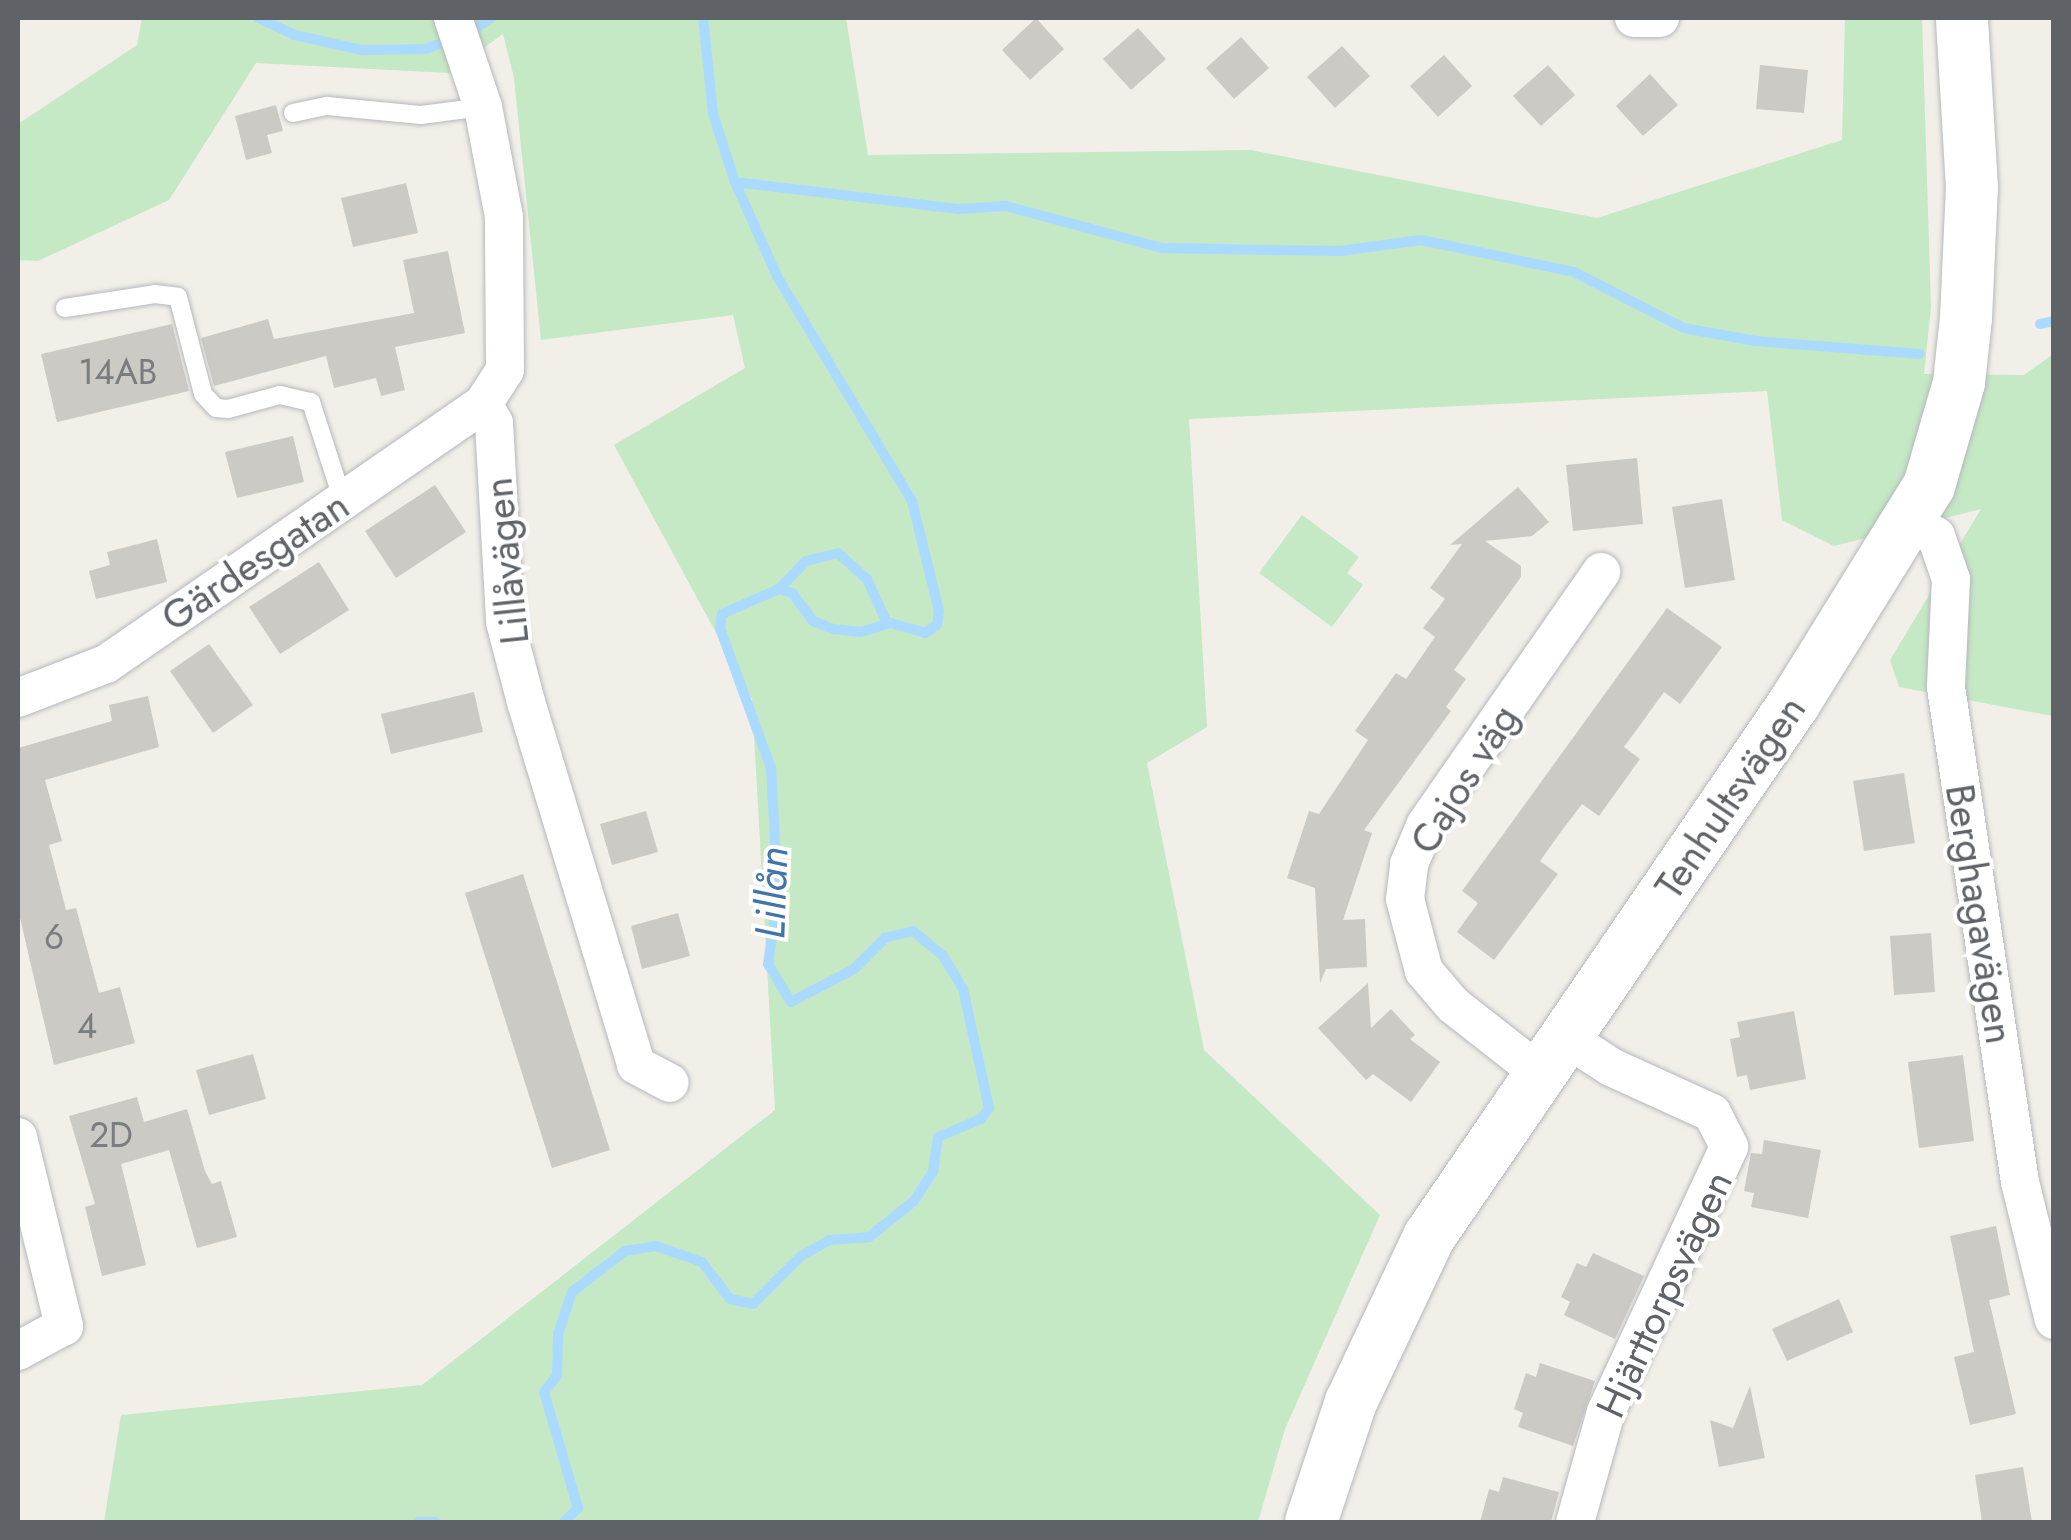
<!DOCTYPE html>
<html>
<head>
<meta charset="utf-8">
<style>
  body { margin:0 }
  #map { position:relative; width:2071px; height:1540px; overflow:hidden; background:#f1efe8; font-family:Jost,sans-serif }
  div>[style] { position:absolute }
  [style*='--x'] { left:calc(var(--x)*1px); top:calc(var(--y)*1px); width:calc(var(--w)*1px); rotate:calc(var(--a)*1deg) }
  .green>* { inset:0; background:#c5e8c5 }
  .stream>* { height:10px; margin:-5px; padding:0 5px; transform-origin:5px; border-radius:5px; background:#aadaff }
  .building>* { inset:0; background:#cccac5 }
  .roads { filter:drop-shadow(0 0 2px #b5b8bc) drop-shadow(0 0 2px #b5b8bc) }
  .lane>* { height:18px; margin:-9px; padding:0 9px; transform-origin:9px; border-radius:9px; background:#fff }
  .street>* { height:38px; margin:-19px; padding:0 19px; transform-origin:19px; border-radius:19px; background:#fff }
  .secondary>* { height:52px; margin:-26px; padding:0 26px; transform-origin:26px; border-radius:26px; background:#fff }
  span { translate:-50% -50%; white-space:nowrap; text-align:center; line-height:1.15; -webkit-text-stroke:8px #fff; paint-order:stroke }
  .number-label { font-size:35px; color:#7a7d7f }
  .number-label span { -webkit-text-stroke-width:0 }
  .street-label { font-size:40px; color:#5f6368 }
  .water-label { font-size:42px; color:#4174aa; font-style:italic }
  .frame { position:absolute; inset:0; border:20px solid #5f6368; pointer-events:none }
</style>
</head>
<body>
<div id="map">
  <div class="green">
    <div style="clip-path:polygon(142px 18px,846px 18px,868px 155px,1251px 150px,1597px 218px,1842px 140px,1845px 18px,1922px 18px,1931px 307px,1924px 374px,2024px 375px,2053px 354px,2053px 716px,1899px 687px,1890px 660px,1981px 509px,1834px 546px,1782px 520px,1767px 391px,1189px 419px,1207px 727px,1147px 763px,1204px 1050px,1380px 1215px,1285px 1429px,1258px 1522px,104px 1522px,121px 1415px,422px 1385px,775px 1110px,752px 699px,614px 445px,745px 368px,733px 315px,541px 340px,514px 78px,503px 34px,449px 73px,256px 63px,169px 200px,38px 261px,18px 260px,18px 124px,137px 45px)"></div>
    <div style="clip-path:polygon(1302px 515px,1359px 557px,1347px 573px,1363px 585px,1332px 627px,1259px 573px)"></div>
  </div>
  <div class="stream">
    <div style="--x:258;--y:18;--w:41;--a:24.7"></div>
    <div style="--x:295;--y:35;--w:69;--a:12.6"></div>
    <div style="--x:362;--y:50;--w:64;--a:-0.9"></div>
    <div style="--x:426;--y:49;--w:28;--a:-21"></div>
    <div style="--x:468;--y:33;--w:27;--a:-33"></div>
    <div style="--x:735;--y:182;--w:226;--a:6.9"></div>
    <div style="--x:959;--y:209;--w:47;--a:-3.7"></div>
    <div style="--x:1006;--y:206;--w:162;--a:15.1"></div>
    <div style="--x:1162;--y:248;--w:178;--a:1"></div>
    <div style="--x:1340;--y:251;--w:82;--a:-7.7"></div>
    <div style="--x:1421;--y:240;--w:156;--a:11.8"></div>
    <div style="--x:1574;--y:272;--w:123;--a:27"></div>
    <div style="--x:1684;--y:328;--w:72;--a:10.4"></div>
    <div style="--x:1755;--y:341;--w:165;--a:4.5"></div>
    <div style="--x:2040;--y:324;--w:14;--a:-12"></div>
    <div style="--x:779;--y:589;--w:39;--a:-46"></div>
    <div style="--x:806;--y:561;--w:33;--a:-14"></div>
    <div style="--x:838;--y:553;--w:39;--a:42"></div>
    <div style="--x:867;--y:579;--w:48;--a:65.6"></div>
    <div style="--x:419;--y:1522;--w:16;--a:0"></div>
    <div style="--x:564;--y:1522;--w:20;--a:-45"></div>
    <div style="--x:578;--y:1508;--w:121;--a:-106.3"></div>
    <div style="--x:544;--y:1392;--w:21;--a:-51"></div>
    <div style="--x:557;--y:1376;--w:42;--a:-88.6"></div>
    <div style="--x:558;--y:1334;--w:44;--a:-71.6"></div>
    <div style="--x:572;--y:1292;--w:67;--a:-37.7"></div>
    <div style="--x:625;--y:1251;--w:31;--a:-9"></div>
    <div style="--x:656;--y:1246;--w:49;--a:19.2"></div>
    <div style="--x:702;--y:1262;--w:46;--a:52.9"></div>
    <div style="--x:730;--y:1299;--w:24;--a:12"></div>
    <div style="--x:753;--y:1304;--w:68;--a:-45"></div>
    <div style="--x:801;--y:1256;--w:33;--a:-29"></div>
    <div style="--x:830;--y:1240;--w:39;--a:-4"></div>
    <div style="--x:869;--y:1237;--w:58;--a:-38.7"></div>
    <div style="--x:914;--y:1201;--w:35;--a:-57"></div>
    <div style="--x:933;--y:1172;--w:35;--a:-82"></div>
    <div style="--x:938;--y:1137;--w:47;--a:-22.7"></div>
    <div style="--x:981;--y:1119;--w:14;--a:-54"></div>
    <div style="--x:989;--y:1108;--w:122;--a:-102.3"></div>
    <div style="--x:963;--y:989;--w:39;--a:-121"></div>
    <div style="--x:943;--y:956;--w:39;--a:-140"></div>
    <div style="--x:913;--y:931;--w:29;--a:166"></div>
    <div style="--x:885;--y:938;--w:44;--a:135"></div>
    <div style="--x:854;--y:969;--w:71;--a:152.4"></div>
    <div style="--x:791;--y:1002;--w:44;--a:-121.2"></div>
    <div style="--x:768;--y:964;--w:69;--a:-81.6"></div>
    <div style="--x:778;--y:896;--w:128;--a:-93.1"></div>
    <div style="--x:771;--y:768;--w:149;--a:-110"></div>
    <div style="--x:720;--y:628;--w:14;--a:-82"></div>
    <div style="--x:722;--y:614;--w:62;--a:-23.7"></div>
    <div style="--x:779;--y:589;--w:14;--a:17"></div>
    <div style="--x:792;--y:593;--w:35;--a:53"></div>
    <div style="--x:813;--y:621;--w:22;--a:22"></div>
    <div style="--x:833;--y:629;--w:28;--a:6"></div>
    <div style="--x:861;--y:632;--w:31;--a:-17"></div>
    <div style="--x:891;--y:623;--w:35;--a:16"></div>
    <div style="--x:925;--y:633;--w:14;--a:-34"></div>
    <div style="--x:937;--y:625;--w:14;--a:-82"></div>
    <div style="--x:939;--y:611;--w:113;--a:-103.8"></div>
    <div style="--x:912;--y:501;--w:262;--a:-121"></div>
    <div style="--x:777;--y:276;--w:103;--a:-114.1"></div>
    <div style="--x:735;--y:182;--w:71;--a:-107.9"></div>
    <div style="--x:713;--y:114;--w:97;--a:-95.9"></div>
  </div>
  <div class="building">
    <div style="clip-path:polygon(1036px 18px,1064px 49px,1030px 80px,1002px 50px)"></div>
    <div style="clip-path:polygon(1138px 28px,1166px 59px,1131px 90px,1103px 59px)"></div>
    <div style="clip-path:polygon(1241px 37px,1269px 68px,1234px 99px,1206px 68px)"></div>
    <div style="clip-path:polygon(1342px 46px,1370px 76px,1335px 108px,1307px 77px)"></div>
    <div style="clip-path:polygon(1444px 55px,1472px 86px,1438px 117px,1410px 86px)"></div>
    <div style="clip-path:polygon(1548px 65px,1575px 95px,1541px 126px,1513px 96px)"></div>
    <div style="clip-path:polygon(1760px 65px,1808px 70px,1804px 113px,1756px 109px)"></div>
    <div style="clip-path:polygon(1650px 74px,1678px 105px,1643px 136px,1616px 106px)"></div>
    <div style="clip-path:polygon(276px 105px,283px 131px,267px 135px,272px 153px,246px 160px,235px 116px)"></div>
    <div style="clip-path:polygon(406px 183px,418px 233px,353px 247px,341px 198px)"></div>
    <div style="clip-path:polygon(448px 251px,465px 333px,395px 347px,405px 390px,381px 396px,376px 378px,334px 388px,326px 356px,214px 386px,201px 338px,268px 319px,274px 339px,414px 313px,403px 260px)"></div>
    <div style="clip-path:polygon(172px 324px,189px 391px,57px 422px,41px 354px)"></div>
    <div style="clip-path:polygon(293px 436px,304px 482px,237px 498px,225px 452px)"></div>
    <div style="clip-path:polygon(1637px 458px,1643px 524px,1573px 531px,1566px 465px)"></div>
    <div style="clip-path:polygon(435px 485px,466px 532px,396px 578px,365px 531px)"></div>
    <div style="clip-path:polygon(1518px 487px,1549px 522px,1532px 536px,1485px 541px,1521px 566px,1521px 577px,1454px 670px,1466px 679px,1446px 707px,1451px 711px,1364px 830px,1372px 833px,1343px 920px,1365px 919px,1367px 967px,1326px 969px,1320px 983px,1315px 888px,1287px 878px,1309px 811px,1319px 814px,1368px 740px,1355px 731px,1396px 673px,1406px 679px,1435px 637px,1423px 628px,1445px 599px,1430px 588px,1462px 544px,1450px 545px)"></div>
    <div style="clip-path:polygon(1722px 499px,1735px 580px,1685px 588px,1672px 507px)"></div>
    <div style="clip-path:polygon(157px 539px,167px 582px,96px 599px,89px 571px,110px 565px,107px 552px)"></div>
    <div style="clip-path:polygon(319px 562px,349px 610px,280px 654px,249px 607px)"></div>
    <div style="clip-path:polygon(1667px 608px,1722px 647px,1680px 704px,1664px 692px,1643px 721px,1624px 747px,1640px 759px,1599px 816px,1582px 804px,1560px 833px,1540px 861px,1558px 874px,1494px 960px,1457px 932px,1478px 903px,1462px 891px)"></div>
    <div style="clip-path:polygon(209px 644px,253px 705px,213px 733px,170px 671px)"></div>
    <div style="clip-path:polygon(474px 692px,483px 732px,391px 754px,381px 714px)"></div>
    <div style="clip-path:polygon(148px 696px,159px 747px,45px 780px,62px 841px,49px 845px,66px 910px,76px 908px,99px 993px,120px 987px,135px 1043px,54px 1065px,18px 909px,18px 748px,112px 721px,109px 705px)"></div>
    <div style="clip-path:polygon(1904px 773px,1915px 843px,1864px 851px,1853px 781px)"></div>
    <div style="clip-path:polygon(646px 811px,658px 852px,612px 865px,600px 824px)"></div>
    <div style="clip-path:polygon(523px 874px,610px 1150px,552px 1168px,465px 893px)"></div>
    <div style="clip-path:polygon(678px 913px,690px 956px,642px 969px,631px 926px)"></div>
    <div style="clip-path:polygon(1931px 933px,1935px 992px,1894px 995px,1890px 936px)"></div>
    <div style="clip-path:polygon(1368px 983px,1371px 1028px,1391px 1009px,1415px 1035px,1410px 1039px,1440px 1062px,1411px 1102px,1373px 1074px,1366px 1080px,1318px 1028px)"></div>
    <div style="clip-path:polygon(1794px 1011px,1806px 1079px,1750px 1090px,1747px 1075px,1737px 1077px,1730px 1039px,1740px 1037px,1737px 1022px)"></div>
    <div style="clip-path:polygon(253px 1054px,266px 1099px,209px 1115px,196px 1070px)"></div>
    <div style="clip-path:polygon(1963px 1055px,1974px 1141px,1919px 1148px,1908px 1062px)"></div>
    <div style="clip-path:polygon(137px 1097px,144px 1122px,187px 1109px,205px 1171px,212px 1184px,221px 1181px,237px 1237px,197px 1248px,169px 1150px,121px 1164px,146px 1265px,102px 1276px,85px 1207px,95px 1204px,69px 1116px)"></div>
    <div style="clip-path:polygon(1764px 1140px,1821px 1150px,1808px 1218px,1751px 1207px,1754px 1193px,1744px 1191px,1751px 1153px,1762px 1154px)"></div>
    <div style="clip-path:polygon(1996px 1226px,2010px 1295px,1989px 1300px,2016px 1414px,1970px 1425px,1954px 1357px,1974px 1352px,1950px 1236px)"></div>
    <div style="clip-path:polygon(1593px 1253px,1644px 1276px,1615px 1339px,1564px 1315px,1570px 1302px,1561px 1297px,1577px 1263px,1586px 1267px)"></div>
    <div style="clip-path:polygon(1839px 1299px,1853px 1332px,1787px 1361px,1772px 1329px)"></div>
    <div style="clip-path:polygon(1540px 1363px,1595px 1381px,1573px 1446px,1518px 1427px,1523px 1413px,1514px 1409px,1526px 1373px,1536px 1377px)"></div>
    <div style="clip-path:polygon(1750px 1386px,1765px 1458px,1719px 1467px,1710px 1420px,1733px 1428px)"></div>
    <div style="clip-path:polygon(2023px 1467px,2032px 1522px,1982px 1522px,1975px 1475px)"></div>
    <div style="clip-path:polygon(1503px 1477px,1559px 1492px,1551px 1522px,1480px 1522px,1489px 1489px,1499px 1492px)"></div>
  </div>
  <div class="roads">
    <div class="lane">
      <div style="--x:293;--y:113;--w:35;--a:-12"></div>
      <div style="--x:327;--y:106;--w:94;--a:5.5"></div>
      <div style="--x:421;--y:115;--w:63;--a:-7.4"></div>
      <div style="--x:65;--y:308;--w:91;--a:-8.8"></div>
      <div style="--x:155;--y:294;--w:23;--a:7"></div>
      <div style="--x:178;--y:297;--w:100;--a:75.5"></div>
      <div style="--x:203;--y:394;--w:19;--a:47"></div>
      <div style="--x:216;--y:408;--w:12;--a:5"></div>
      <div style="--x:228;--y:409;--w:54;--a:-15.1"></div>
      <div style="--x:280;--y:395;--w:32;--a:13"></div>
      <div style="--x:311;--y:402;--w:104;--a:72.1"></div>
    </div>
    <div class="street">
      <div style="--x:1634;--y:18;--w:26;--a:0"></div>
      <div style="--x:483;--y:404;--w:22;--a:60"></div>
      <div style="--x:494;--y:423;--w:199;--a:86.8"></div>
      <div style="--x:505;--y:622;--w:83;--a:75.3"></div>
      <div style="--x:526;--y:702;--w:379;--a:73.1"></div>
      <div style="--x:636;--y:1065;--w:38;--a:28"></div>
      <div style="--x:1909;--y:523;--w:30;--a:26"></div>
      <div style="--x:1936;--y:536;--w:46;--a:70.8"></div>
      <div style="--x:1951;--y:579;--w:108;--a:92.7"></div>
      <div style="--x:1946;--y:687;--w:501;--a:81.5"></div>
      <div style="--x:2020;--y:1182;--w:142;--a:76.2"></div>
      <div style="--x:18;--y:698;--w:94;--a:-21.1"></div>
      <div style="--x:106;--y:664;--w:458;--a:-34.6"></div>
      <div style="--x:483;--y:404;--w:40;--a:-57.1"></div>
      <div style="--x:505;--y:370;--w:153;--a:-90.4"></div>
      <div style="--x:504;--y:217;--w:112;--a:-100.8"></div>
      <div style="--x:483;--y:107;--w:94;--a:-108.6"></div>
      <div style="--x:1565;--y:1037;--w:55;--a:33.1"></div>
      <div style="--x:1611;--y:1067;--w:111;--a:24.5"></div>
      <div style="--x:1712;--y:1113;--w:38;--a:63"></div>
      <div style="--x:1729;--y:1147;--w:292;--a:114.9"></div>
      <div style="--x:1606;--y:1412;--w:114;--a:105.7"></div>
      <div style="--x:1541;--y:1074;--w:112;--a:-141.9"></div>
      <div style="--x:1453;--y:1005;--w:45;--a:-130.5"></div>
      <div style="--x:1424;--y:971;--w:74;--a:-104.8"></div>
      <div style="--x:1405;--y:899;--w:35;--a:-83"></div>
      <div style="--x:1409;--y:864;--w:43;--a:-67"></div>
      <div style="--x:1426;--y:824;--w:307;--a:-55.2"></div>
      <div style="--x:18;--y:1137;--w:195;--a:76.3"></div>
      <div style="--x:64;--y:1326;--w:52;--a:151.5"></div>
    </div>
    <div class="secondary">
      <div style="--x:1311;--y:1522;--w:126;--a:-71.6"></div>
      <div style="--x:1351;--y:1402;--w:183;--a:-64.7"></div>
      <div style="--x:1429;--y:1237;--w:648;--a:-55.62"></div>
      <div style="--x:1795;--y:702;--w:254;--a:-58.2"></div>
      <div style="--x:1929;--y:486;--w:107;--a:-73.8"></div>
      <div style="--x:1959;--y:383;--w:65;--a:-83.9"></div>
      <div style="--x:1966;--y:318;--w:130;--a:-87.4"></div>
      <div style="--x:1972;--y:188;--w:170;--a:-93.4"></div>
    </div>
  </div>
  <div class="number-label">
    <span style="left:118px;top:372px">14AB</span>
    <span style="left:54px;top:937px">6</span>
    <span style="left:87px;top:1026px">4</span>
    <span style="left:111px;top:1135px">2D</span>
  </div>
  <div class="street-label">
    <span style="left:255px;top:561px;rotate:-34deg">Gärdesgatan</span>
    <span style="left:506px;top:561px;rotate:-96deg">Lillåvägen</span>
    <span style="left:1464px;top:779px;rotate:-58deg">Cajos väg</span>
    <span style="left:1730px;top:797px;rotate:-56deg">Tenhultsvägen</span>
    <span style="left:1980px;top:914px;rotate:81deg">Berghagavägen</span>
    <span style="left:1664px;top:1294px;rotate:-65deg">Hjärttorpsvägen</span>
  </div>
  <div class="water-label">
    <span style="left:772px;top:893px;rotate:-88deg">Lillån</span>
  </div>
  <div class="frame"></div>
</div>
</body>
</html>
